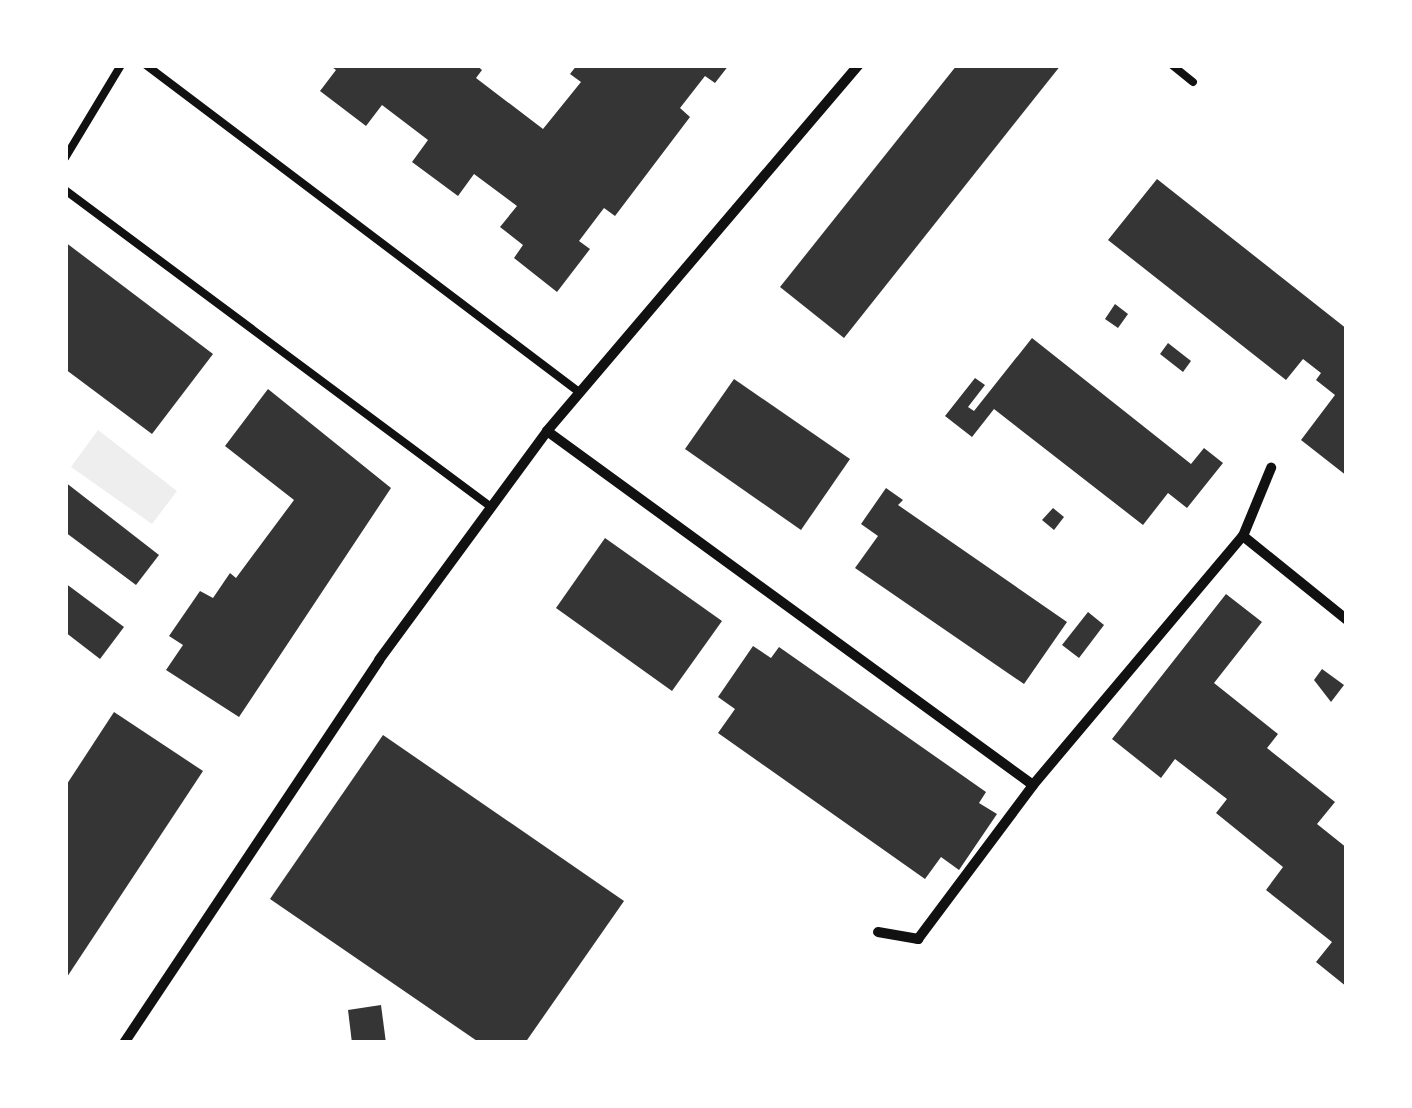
<!DOCTYPE html>
<html>
<head>
<meta charset="utf-8">
<style>
  body { margin:0 }
  #map { position:relative; width:1412px; height:1108px; overflow:hidden; background:#fff; font-family:Figtree,sans-serif }
  div>[style] { position:absolute }
  [style*='--x'] { left:calc(var(--x)*1px); top:calc(var(--y)*1px); width:calc(var(--w)*1px); rotate:calc(var(--a)*1deg) }
  .green>* { inset:0; background:#eee }
  .building>* { inset:0; background:#353535 }
  .service>* { height:8px; margin:-4px; padding:0 4px; transform-origin:4px; border-radius:4px; background:#111 }
  .minor>* { height:10px; margin:-5px; padding:0 5px; transform-origin:5px; border-radius:5px; background:#111 }
  span { translate:-50% -50%; white-space:nowrap; text-align:center; line-height:1.15; -webkit-text-stroke:8px #fff; paint-order:stroke }
  .frame { position:absolute; inset:0; border:68px solid #fff; pointer-events:none }
</style>
</head>
<body>
<div id="map">
  <div class="green">
    <div style="clip-path:polygon(98px 430px,177px 491px,152px 524px,71px 467px)"></div>
  </div>
  <div class="building">
    <div style="clip-path:polygon(329px 65px,476px 65px,482px 70px,476px 78px,543px 129px,581px 82px,570px 74px,577px 65px,729px 65px,715px 83px,705px 76px,680px 108px,690px 117px,615px 216px,604px 208px,579px 241px,590px 249px,557px 292px,514px 258px,523px 245px,500px 227px,517px 206px,474px 174px,458px 196px,412px 162px,428px 140px,382px 105px,366px 126px,320px 91px,336px 70px)"></div>
    <div style="clip-path:polygon(957px 65px,1061px 65px,844px 338px,780px 287px)"></div>
    <div style="clip-path:polygon(1157px 179px,1347px 329px,1347px 476px,1301px 440px,1335px 395px,1316px 380px,1321px 373px,1303px 359px,1286px 380px,1108px 240px)"></div>
    <div style="clip-path:polygon(65px 242px,213px 354px,152px 434px,65px 369px)"></div>
    <div style="clip-path:polygon(1115px 304px,1128px 314px,1118px 328px,1105px 319px)"></div>
    <div style="clip-path:polygon(1032px 338px,1191px 464px,1204px 448px,1223px 463px,1187px 508px,1168px 493px,1143px 525px,994px 409px,972px 437px,945px 416px,975px 378px,985px 385px,968px 407px,974px 411px)"></div>
    <div style="clip-path:polygon(1168px 343px,1191px 361px,1183px 372px,1160px 354px)"></div>
    <div style="clip-path:polygon(734px 379px,850px 459px,801px 530px,685px 449px)"></div>
    <div style="clip-path:polygon(268px 389px,391px 488px,239px 717px,166px 670px,183px 645px,169px 636px,200px 591px,213px 598px,230px 573px,236px 578px,294px 500px,225px 446px)"></div>
    <div style="clip-path:polygon(65px 482px,159px 555px,136px 585px,65px 532px)"></div>
    <div style="clip-path:polygon(886px 488px,903px 500px,898px 505px,1067px 622px,1024px 684px,855px 568px,878px 536px,861px 524px)"></div>
    <div style="clip-path:polygon(1053px 508px,1064px 517px,1054px 530px,1042px 520px)"></div>
    <div style="clip-path:polygon(605px 538px,722px 621px,672px 691px,556px 608px)"></div>
    <div style="clip-path:polygon(65px 583px,124px 627px,100px 659px,65px 632px)"></div>
    <div style="clip-path:polygon(1226px 594px,1262px 622px,1214px 683px,1278px 734px,1267px 748px,1335px 802px,1317px 824px,1347px 848px,1347px 987px,1316px 962px,1332px 942px,1266px 890px,1283px 867px,1216px 813px,1227px 799px,1175px 759px,1161px 778px,1112px 739px)"></div>
    <div style="clip-path:polygon(1088px 612px,1104px 625px,1079px 658px,1062px 645px)"></div>
    <div style="clip-path:polygon(753px 646px,771px 658px,779px 647px,986px 792px,979px 803px,997px 814px,959px 870px,941px 857px,925px 879px,718px 733px,735px 709px,718px 697px)"></div>
    <div style="clip-path:polygon(1322px 669px,1344px 685px,1331px 702px,1314px 680px)"></div>
    <div style="clip-path:polygon(114px 712px,203px 771px,65px 980px,65px 787px)"></div>
    <div style="clip-path:polygon(383px 735px,624px 901px,525px 1043px,480px 1043px,270px 899px)"></div>
    <div style="clip-path:polygon(381px 1005px,386px 1043px,352px 1043px,348px 1010px)"></div>
  </div>
  <div class="service">
    <div style="--x:146;--y:65;--w:543;--a:37.06"></div>
    <div style="--x:1172;--y:65;--w:27;--a:39"></div>
    <div style="--x:65;--y:158;--w:109;--a:-58.9"></div>
    <div style="--x:65;--y:190;--w:531;--a:36.65"></div>
  </div>
  <div class="minor">
    <div style="--x:547;--y:431;--w:601;--a:36.07"></div>
    <div style="--x:1243;--y:536;--w:134;--a:38.9"></div>
    <div style="--x:878;--y:932;--w:41;--a:9.9"></div>
    <div style="--x:918;--y:939;--w:192;--a:-53.2"></div>
    <div style="--x:1033;--y:785;--w:326;--a:-49.9"></div>
    <div style="--x:1243;--y:536;--w:74;--a:-67.6"></div>
    <div style="--x:124;--y:1043;--w:460;--a:-56.3"></div>
    <div style="--x:379;--y:660;--w:284;--a:-53.7"></div>
    <div style="--x:547;--y:431;--w:481;--a:-49.6"></div>
  </div>
  <div class="frame"></div>
</div>
</body>
</html>
